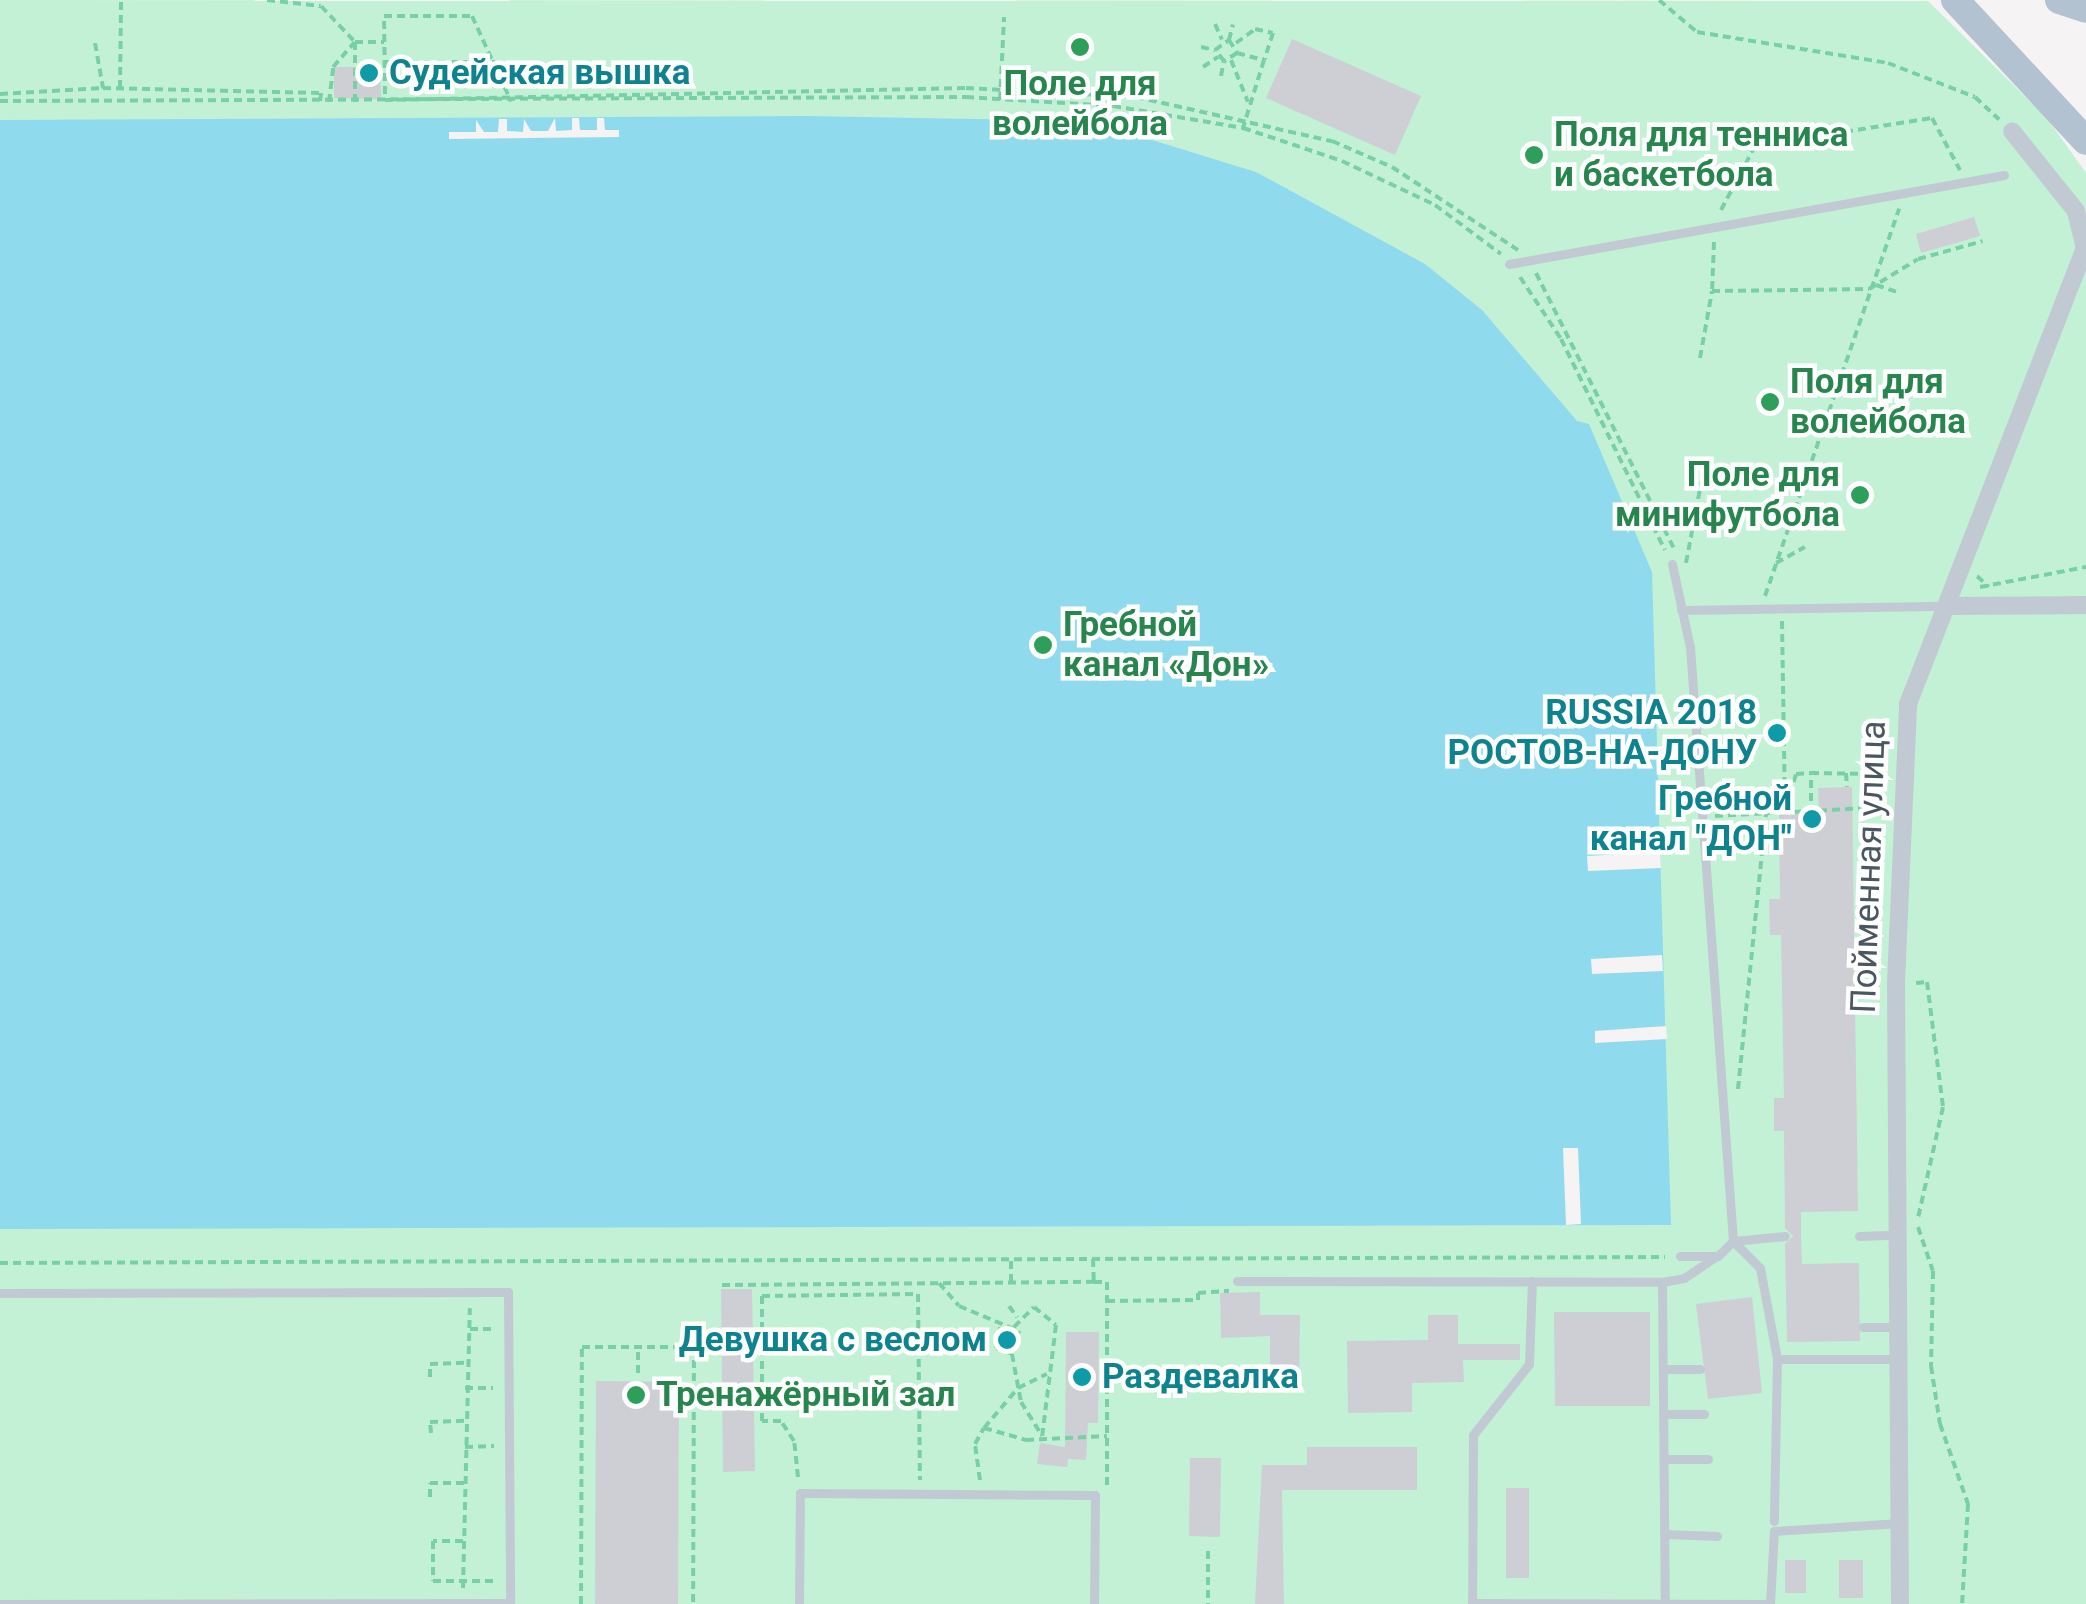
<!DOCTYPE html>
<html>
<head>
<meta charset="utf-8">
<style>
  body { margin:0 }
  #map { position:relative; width:2086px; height:1604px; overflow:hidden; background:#f5f3f3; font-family:Roboto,sans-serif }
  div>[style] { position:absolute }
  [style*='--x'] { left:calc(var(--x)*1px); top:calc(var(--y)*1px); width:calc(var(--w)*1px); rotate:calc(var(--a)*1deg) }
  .green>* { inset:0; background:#c3f1d5 }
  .water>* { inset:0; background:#90daee }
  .pier>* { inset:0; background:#f5f3f3 }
  .building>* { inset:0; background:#cdcfd5 }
  .path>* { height:4px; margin-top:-2px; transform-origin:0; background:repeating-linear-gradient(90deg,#7ad0a6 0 8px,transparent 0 13px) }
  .service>* { height:9px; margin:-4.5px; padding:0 4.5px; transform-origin:4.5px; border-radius:4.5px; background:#c1cad2 }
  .minor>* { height:18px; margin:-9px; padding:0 9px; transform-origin:9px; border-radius:9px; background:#c1cad2 }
  .primary>* { height:28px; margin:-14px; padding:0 14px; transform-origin:14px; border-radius:14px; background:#b3c2d1 }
  .dots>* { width:28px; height:28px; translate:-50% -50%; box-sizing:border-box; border:5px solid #fff; border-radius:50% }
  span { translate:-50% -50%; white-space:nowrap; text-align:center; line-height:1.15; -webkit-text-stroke:9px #fff; paint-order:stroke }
  .culture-label { font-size:35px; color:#0d838f; font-weight:700 }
  .left { translate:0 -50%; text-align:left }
  .right { translate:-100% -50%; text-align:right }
  .leisure-label { font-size:35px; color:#27864d; font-weight:700 }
  .street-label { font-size:35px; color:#4a5661 }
</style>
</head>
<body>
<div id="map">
  <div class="green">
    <div style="clip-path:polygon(0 0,1928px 1px,2046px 117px,2086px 173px,2086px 1604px,0 1604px)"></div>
  </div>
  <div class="water">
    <div style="clip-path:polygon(806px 116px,1030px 120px,1152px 140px,1256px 172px,1425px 264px,1482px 310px,1577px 421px,1589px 424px,1652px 572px,1671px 1225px,0 1229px,0 120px)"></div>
  </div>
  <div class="pier">
    <div style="clip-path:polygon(555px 118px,556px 131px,572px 130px,572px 118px,579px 118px,580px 130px,597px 130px,597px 118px,604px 118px,605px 130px,619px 130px,619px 137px,449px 139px,449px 132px,476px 132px,476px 120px,484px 132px,498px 132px,499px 119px,507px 119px,507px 131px,523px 132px,524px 119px,531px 131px,548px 131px)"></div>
    <div style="clip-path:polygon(1660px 852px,1661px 868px,1588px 871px,1587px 856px)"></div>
    <div style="clip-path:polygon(1662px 955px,1663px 971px,1592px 974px,1591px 959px)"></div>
    <div style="clip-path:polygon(1666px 1026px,1667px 1039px,1595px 1043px,1595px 1031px)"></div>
    <div style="clip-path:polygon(1563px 1148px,1578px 1148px,1581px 1224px,1566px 1225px)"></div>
  </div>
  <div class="building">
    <div style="clip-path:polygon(1292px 39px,1421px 96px,1395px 155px,1266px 98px)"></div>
    <div style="clip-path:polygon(334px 67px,380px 67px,381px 99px,334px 98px)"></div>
    <div style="clip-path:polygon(1974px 217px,1980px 236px,1921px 253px,1916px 234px)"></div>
    <div style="clip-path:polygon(1852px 787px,1858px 1211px,1801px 1212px,1801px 1236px,1802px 1264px,1859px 1263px,1860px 1341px,1787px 1342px,1785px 1244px,1793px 1236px,1785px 1228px,1784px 1131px,1774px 1131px,1774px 1098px,1784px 1098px,1781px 935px,1770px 935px,1769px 899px,1780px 899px,1779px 814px,1819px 813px,1818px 788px)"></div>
    <div style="clip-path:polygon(721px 1289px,752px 1289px,755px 1471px,723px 1472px)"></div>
    <div style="clip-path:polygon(1260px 1292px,1260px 1315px,1300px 1315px,1299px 1385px,1270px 1385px,1270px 1336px,1221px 1338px,1220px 1293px)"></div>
    <div style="clip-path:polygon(1752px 1297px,1762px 1393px,1708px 1399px,1696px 1304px)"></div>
    <div style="clip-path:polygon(1554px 1312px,1650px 1312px,1650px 1406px,1555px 1406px)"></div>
    <div style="clip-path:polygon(1428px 1315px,1458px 1315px,1458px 1344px,1520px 1344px,1520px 1360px,1463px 1360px,1464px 1382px,1412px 1383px,1412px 1412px,1348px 1413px,1347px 1341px,1428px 1340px)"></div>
    <div style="clip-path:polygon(1066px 1332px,1099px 1332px,1098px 1423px,1088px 1423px,1086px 1460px,1068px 1459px,1067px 1467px,1037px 1464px,1040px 1443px,1065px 1447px)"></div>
    <div style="clip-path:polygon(596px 1381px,679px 1382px,678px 1604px,595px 1604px)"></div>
    <div style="clip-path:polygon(1307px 1447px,1417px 1447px,1417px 1490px,1282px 1490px,1284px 1604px,1255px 1604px,1262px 1465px,1307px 1465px)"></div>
    <div style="clip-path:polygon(1190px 1458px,1221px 1458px,1220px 1537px,1189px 1536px)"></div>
    <div style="clip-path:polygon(1506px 1488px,1529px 1488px,1529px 1578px,1506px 1578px)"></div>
    <div style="clip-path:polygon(1785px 1560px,1806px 1560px,1806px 1593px,1785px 1593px)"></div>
    <div style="clip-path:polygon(1839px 1560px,1863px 1560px,1863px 1598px,1839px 1598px)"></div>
  </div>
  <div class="path">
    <div style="--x:267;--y:0;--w:54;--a:6.3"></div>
    <div style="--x:321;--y:6;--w:50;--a:46.6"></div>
    <div style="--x:355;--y:42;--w:60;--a:90"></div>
    <div style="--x:1659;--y:0;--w:50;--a:40.1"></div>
    <div style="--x:1697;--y:32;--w:193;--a:9.2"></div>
    <div style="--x:1888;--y:63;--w:93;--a:21.3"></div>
    <div style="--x:1975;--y:97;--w:33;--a:43"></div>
    <div style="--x:1215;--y:24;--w:17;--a:66"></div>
    <div style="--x:1229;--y:40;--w:16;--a:-76"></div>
    <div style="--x:95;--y:43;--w:46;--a:79.9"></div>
    <div style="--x:103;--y:88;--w:218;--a:1.3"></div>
    <div style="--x:321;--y:93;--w:9;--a:96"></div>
    <div style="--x:1236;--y:43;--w:24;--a:-36"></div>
    <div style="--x:1255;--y:29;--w:18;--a:13"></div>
    <div style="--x:1273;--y:33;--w:28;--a:108"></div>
    <div style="--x:1201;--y:47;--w:14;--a:12"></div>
    <div style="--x:1237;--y:53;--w:15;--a:148"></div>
    <div style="--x:1224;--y:61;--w:14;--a:-129"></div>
    <div style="--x:1215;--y:50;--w:17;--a:-36"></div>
    <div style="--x:1229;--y:40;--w:15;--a:58"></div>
    <div style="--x:1237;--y:53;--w:28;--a:15"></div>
    <div style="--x:1264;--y:60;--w:71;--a:107.2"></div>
    <div style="--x:1231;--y:60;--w:45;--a:68"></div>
    <div style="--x:385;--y:62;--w:110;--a:0"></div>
    <div style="--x:1203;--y:67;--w:18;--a:-34"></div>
    <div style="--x:1221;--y:76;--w:15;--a:-79"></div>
    <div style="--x:120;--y:88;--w:88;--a:-89.3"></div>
    <div style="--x:0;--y:94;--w:103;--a:-3.3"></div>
    <div style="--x:385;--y:94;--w:78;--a:-90.7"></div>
    <div style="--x:384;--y:16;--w:88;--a:0"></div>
    <div style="--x:472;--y:16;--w:94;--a:65.4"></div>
    <div style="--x:385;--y:100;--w:581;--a:-1.18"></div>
    <div style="--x:966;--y:88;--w:170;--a:3"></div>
    <div style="--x:1136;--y:97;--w:201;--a:12.7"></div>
    <div style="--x:1332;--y:141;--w:65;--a:23.4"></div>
    <div style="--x:1392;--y:167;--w:151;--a:33.4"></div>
    <div style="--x:1000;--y:100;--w:83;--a:-87.2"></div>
    <div style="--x:0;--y:101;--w:966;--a:-0.24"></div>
    <div style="--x:966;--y:97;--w:147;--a:3.5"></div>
    <div style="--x:1113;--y:106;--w:132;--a:9.6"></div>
    <div style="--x:1243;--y:128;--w:104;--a:18.4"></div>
    <div style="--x:1342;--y:161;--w:103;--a:25.3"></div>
    <div style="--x:1435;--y:205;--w:82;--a:36.6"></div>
    <div style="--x:329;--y:102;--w:35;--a:-83"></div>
    <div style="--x:333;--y:67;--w:33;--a:-49"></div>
    <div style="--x:355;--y:42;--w:29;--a:0"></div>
    <div style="--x:1721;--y:210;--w:72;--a:-62"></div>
    <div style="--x:1755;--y:146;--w:179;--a:-9"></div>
    <div style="--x:1932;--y:118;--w:59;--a:61.7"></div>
    <div style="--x:1714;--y:242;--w:49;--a:92.3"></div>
    <div style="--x:1712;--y:291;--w:157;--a:-0.7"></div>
    <div style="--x:1869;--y:289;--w:57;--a:-31.5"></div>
    <div style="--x:1918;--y:259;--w:67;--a:-15.5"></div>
    <div style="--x:1536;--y:273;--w:310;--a:63.4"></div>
    <div style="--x:1520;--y:277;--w:74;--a:56.5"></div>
    <div style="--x:1561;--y:339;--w:235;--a:63.8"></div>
    <div style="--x:1876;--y:285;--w:22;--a:18"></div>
    <div style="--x:1700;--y:358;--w:68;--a:-79.8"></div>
    <div style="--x:1686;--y:563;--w:86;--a:-79.3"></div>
    <div style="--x:1776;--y:563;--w:33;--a:-29"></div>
    <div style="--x:1977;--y:576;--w:16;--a:43"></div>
    <div style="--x:1980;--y:587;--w:108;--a:-10.7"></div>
    <div style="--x:1765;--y:596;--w:410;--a:-70.9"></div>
    <div style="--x:1782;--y:621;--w:190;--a:89.1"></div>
    <div style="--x:1846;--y:773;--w:14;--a:86"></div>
    <div style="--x:1786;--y:807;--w:34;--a:-73"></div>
    <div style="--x:1796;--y:774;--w:15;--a:-4"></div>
    <div style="--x:1811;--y:814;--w:41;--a:-90"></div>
    <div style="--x:1811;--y:773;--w:59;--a:1"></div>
    <div style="--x:1870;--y:774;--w:33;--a:92"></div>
    <div style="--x:1715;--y:816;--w:170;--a:-3"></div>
    <div style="--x:1916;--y:983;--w:11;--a:-5"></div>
    <div style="--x:1927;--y:982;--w:126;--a:82.7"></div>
    <div style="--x:1943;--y:1107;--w:114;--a:102.7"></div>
    <div style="--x:1738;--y:1089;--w:278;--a:-84.2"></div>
    <div style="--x:1918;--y:1227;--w:46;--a:71.2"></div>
    <div style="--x:1933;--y:1271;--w:95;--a:91.2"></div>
    <div style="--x:1931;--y:1366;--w:59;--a:81.2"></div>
    <div style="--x:1940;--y:1424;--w:85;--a:70.7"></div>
    <div style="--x:1968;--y:1504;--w:100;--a:93.4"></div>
    <div style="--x:1093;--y:1259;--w:23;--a:88"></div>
    <div style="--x:1094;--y:1282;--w:13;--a:0"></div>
    <div style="--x:1107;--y:1282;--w:204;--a:90"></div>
    <div style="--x:0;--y:1263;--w:1665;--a:-0.21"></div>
    <div style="--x:1011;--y:1282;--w:23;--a:-90"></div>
    <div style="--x:939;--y:1283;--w:30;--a:49"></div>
    <div style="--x:959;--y:1306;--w:65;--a:22.6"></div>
    <div style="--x:1019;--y:1331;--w:24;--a:107"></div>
    <div style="--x:1012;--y:1354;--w:17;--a:-159"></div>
    <div style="--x:996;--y:1348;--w:21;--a:-79"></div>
    <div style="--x:722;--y:1285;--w:372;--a:-0.5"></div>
    <div style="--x:1107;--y:1301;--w:91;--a:-0.6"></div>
    <div style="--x:1198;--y:1300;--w:7;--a:-90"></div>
    <div style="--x:1198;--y:1293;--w:31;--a:-4"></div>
    <div style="--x:1009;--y:1306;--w:14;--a:54"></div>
    <div style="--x:1014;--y:1327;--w:28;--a:-45"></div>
    <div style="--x:1034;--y:1307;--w:28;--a:39"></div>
    <div style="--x:1056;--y:1325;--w:113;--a:97.1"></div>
    <div style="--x:470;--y:1329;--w:23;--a:0"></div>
    <div style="--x:1012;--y:1354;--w:49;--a:79.4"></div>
    <div style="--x:1021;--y:1402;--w:40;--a:58"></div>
    <div style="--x:638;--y:1373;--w:26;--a:-90"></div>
    <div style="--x:430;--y:1377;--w:13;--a:-90"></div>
    <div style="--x:430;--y:1364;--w:35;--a:-2"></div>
    <div style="--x:465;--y:1388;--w:28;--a:0"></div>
    <div style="--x:984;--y:1428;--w:52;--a:-49.6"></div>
    <div style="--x:1018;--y:1388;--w:32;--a:-26"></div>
    <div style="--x:431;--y:1433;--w:11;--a:-95"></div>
    <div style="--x:430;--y:1422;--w:35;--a:-2"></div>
    <div style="--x:465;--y:1447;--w:29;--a:-2"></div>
    <div style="--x:798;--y:1477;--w:36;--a:-96"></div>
    <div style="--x:794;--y:1441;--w:24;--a:-123"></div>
    <div style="--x:781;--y:1421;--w:19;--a:180"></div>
    <div style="--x:762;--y:1421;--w:125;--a:-90"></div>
    <div style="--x:762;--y:1296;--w:156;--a:-0.7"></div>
    <div style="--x:918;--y:1294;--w:186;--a:89.4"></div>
    <div style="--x:980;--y:1480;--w:36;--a:-98"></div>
    <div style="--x:975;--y:1444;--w:18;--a:-61"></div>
    <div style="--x:984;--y:1428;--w:44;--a:15.9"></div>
    <div style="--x:1026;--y:1440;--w:81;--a:-2.8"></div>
    <div style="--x:430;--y:1497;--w:14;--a:-90"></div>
    <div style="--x:430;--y:1483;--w:34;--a:0"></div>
    <div style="--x:463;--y:1541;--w:30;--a:180"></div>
    <div style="--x:433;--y:1541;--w:40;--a:90"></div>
    <div style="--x:433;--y:1581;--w:64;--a:0"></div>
    <div style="--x:1208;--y:1551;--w:53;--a:90"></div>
    <div style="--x:463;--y:1588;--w:280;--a:-88.6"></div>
    <div style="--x:581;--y:1604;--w:257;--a:-89.8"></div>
    <div style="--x:582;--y:1347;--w:112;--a:0"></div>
    <div style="--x:694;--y:1347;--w:257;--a:90.2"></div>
  </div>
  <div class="service">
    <div style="--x:1509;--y:264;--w:503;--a:-10.19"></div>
    <div style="--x:1672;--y:564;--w:85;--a:77.8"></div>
    <div style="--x:1690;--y:647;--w:596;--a:85.86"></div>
    <div style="--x:1733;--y:1241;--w:21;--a:135"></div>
    <div style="--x:1718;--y:1256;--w:38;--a:180"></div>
    <div style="--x:1681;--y:610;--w:267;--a:-0.9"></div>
    <div style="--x:1859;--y:1236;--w:36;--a:-2"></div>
    <div style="--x:1733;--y:1241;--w:38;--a:45"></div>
    <div style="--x:1760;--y:1268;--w:93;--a:79.4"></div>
    <div style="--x:1777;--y:1359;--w:162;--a:91.1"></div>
    <div style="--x:1733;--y:1241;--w:52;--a:-5.5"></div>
    <div style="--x:1237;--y:1281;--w:425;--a:0.1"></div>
    <div style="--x:1662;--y:1282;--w:22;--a:-10"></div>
    <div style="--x:1684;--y:1278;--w:40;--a:-34"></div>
    <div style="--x:1532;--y:1281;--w:83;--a:92.1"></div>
    <div style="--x:1529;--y:1364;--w:90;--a:128.3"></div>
    <div style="--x:1473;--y:1435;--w:168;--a:90.3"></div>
    <div style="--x:1472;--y:1603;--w:298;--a:0.2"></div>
    <div style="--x:1662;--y:1282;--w:322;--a:89.5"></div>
    <div style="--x:0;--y:1293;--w:508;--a:-0.11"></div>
    <div style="--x:508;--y:1292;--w:312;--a:89.6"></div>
    <div style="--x:1863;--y:1327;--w:34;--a:0"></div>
    <div style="--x:1777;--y:1359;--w:121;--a:0"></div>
    <div style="--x:1664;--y:1369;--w:36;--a:0"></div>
    <div style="--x:1664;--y:1414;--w:40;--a:0"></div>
    <div style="--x:1664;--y:1459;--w:44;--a:0"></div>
    <div style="--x:1664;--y:1534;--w:53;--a:2.2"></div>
    <div style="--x:0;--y:1604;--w:510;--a:-0.11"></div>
    <div style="--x:799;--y:1604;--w:111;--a:-89.5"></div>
    <div style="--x:800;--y:1493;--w:295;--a:0.4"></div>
    <div style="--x:1095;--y:1495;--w:109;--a:90.5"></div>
    <div style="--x:1770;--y:1604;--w:73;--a:-86.9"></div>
    <div style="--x:1774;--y:1531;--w:126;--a:-3.6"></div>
  </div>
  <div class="minor">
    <div style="--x:1951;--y:606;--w:135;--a:-0.4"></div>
    <div style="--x:1900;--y:1604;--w:621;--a:-90.37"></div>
    <div style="--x:1896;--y:983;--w:279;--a:-87.5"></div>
    <div style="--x:1908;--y:704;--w:489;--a:-68.8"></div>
    <div style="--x:2085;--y:248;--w:38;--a:-104"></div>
    <div style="--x:2076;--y:211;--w:102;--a:-128.7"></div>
  </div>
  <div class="primary">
    <div style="--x:1955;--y:0;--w:192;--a:47.1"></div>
    <div style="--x:2059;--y:0;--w:28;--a:18"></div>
  </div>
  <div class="dots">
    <div style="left:1080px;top:47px;background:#2e9e5b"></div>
    <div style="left:369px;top:73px;background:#0f9aa8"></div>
    <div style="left:1534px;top:155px;background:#2e9e5b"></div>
    <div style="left:1770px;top:402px;background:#2e9e5b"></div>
    <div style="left:1860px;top:495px;background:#2e9e5b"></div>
    <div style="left:1043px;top:645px;background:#2e9e5b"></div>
    <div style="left:1777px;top:733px;background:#0f9aa8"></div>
    <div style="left:1812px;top:819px;background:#0f9aa8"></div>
    <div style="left:1007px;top:1340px;background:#0f9aa8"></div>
    <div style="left:1082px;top:1377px;background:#0f9aa8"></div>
    <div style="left:636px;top:1395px;background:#2e9e5b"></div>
  </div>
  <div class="culture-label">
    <span class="left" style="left:389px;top:73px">Судейская вышка</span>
    <span class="right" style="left:1757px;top:733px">RUSSIA 2018<br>РОСТОВ-НА-ДОНУ</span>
    <span class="right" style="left:1792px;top:819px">Гребной<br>канал "ДОН"</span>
    <span class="right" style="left:987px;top:1340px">Девушка с веслом</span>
    <span class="left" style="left:1102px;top:1377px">Раздевалка</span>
  </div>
  <div class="leisure-label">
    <span style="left:1080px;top:104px">Поле для<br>волейбола</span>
    <span class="left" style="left:1554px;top:155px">Поля для тенниса<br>и баскетбола</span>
    <span class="left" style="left:1790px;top:402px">Поля для<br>волейбола</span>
    <span class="right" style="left:1840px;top:495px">Поле для<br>минифутбола</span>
    <span class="left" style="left:1063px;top:645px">Гребной<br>канал «Дон»</span>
    <span class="left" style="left:656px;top:1395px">Тренажёрный зал</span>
  </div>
  <div class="street-label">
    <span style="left:1869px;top:867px;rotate:-88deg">Пойменная улица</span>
  </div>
</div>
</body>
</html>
